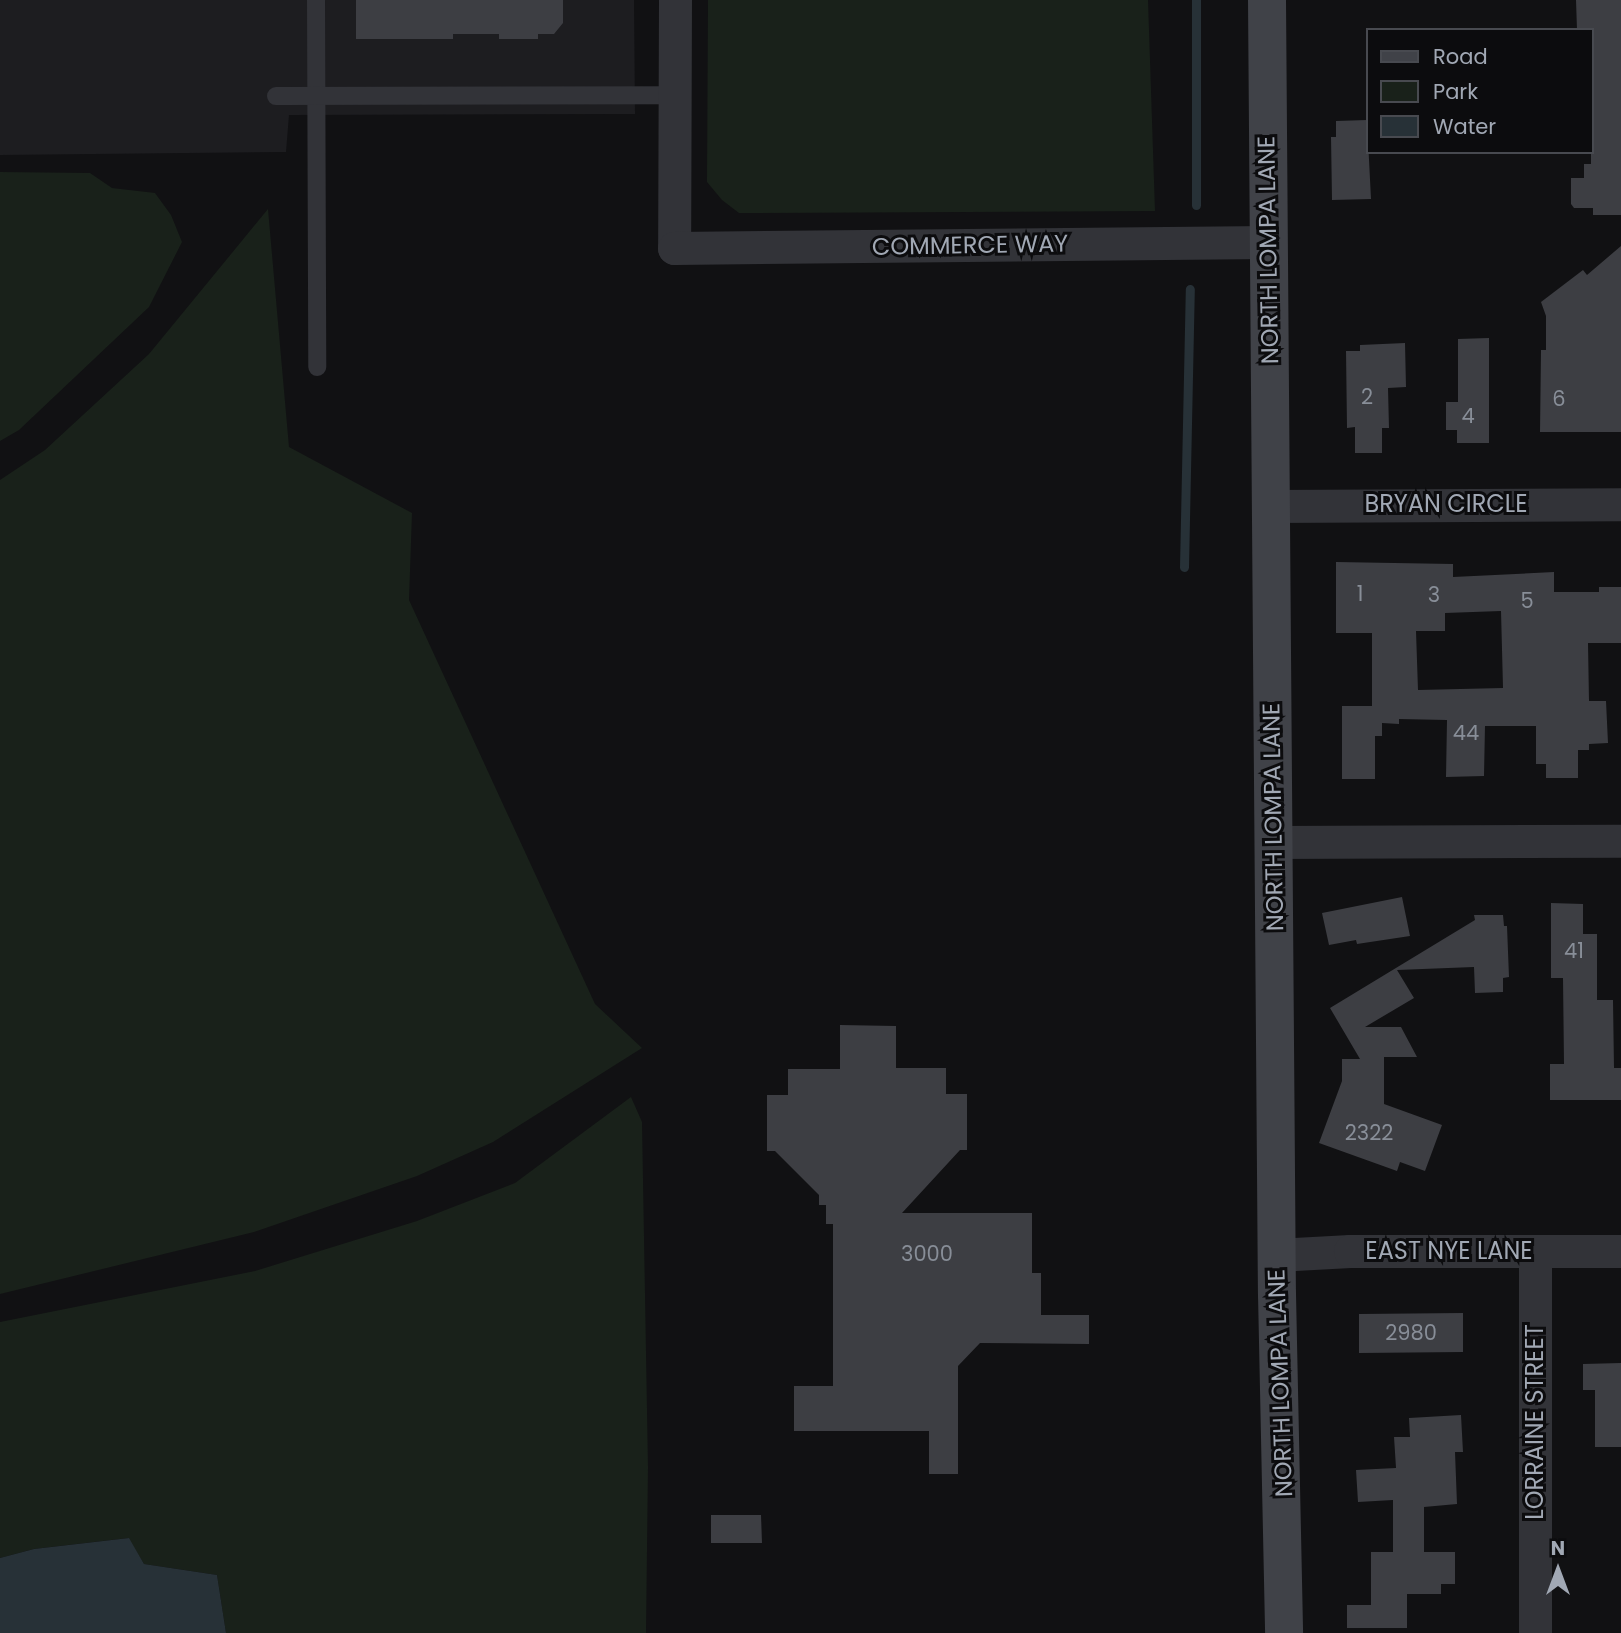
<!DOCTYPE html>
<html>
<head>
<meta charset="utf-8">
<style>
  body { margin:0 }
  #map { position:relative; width:1621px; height:1633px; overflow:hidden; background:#111113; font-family:Poppins,sans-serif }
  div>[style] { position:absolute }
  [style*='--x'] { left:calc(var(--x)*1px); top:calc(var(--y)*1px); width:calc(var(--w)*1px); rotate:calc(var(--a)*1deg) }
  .built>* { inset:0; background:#1d1d20 }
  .green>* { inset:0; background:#19211a }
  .water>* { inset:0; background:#273137 }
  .stream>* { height:9px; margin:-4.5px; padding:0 4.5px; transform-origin:4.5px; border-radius:4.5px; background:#273137 }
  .building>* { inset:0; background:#3d3e43 }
  .lane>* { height:18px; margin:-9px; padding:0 9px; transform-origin:9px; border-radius:9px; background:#323338 }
  .street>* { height:33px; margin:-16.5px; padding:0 16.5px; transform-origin:16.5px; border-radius:16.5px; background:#323338 }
  .secondary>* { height:38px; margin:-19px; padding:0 19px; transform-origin:19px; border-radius:19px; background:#404248 }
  span { translate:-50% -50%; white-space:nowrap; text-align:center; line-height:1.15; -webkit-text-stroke:6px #0c0c0e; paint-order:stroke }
  .number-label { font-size:21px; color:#888e98 }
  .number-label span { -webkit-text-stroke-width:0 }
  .street-label { font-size:24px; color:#a1a8b4 }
  .legend { position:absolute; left:1366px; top:28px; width:228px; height:126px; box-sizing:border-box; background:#0c0c0e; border:2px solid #484a50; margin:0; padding:9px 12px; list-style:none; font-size:21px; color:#a1a8b4 }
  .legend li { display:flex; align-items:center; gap:14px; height:35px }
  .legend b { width:35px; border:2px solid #484a50 }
  .north { position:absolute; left:1523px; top:1535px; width:70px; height:70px; -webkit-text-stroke:5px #0c0c0e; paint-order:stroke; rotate:0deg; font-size:19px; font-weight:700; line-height:28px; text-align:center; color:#a1a8b4 }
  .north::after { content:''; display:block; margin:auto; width:24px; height:32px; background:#a1a8b4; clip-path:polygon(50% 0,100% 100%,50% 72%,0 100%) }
</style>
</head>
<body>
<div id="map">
  <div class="built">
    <div style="clip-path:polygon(0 0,634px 0,635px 114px,289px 115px,286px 152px,0 155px)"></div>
  </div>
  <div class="green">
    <div style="clip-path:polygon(708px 0,1148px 0,1155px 211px,739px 213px,722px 200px,707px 182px)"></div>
    <div style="clip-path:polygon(0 172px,90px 173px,112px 188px,155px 193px,171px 215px,182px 242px,149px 307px,19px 430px,0 441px)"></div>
    <div style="clip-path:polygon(268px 209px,289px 447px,412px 513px,409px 600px,595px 1004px,642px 1048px,493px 1142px,417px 1176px,254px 1232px,0 1294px,0 480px,45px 450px,149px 354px)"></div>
    <div style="clip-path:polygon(631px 1097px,642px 1122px,648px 1467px,646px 1633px,226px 1633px,217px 1575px,144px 1564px,128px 1538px,34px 1549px,0 1558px,0 1322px,255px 1271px,417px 1221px,515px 1183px)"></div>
  </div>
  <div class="water">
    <div style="clip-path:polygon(129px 1538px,144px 1564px,217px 1575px,226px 1633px,0 1633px,0 1558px,34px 1549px)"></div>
  </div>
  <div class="stream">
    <div style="--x:1196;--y:205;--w:205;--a:-90"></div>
    <div style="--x:1184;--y:567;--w:278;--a:-88.8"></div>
  </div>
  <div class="building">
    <div style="clip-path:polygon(356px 0,563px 0,563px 23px,554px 34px,538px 34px,538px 39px,499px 39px,499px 34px,453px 34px,453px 39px,356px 39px)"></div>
    <div style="clip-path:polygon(1576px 0,1621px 0,1621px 215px,1593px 215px,1593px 208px,1574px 208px,1571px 204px,1571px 178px,1584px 178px,1584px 164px,1591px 164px,1591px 30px,1577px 30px)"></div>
    <div style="clip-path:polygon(1367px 120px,1371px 199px,1332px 200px,1331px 137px,1336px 137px,1336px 121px)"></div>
    <div style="clip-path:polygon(1621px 246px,1621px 432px,1540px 432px,1541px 350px,1546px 350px,1546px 316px,1541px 302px,1583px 270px,1587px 275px)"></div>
    <div style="clip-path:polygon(1489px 338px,1489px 443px,1457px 443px,1457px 430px,1446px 430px,1446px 402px,1458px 402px,1458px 339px)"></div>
    <div style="clip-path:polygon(1405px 343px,1406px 387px,1388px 388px,1389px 428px,1382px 428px,1382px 453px,1355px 453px,1355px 427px,1347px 428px,1346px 351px,1360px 351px,1360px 345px)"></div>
    <div style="clip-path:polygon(evenodd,1336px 562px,1453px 564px,1453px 577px,1554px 572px,1554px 592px,1599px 592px,1599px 587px,1621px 587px,1621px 643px,1588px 643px,1589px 701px,1606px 701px,1608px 743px,1589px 744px,1589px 750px,1578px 750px,1578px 778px,1546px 778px,1546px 764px,1536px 764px,1536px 726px,1485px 726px,1484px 776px,1446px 777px,1447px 720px,1399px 719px,1399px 724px,1382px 723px,1382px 736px,1375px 736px,1375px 779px,1342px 779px,1342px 706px,1372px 706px,1372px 633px,1336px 633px,1336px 562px,1501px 611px,1503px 688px,1418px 690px,1416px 631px,1445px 631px,1445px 613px,1501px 611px)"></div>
    <div style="clip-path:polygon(1402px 897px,1410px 936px,1357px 944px,1356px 940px,1329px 945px,1322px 913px)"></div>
    <div style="clip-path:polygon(1551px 903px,1583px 904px,1583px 934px,1597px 934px,1597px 1000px,1613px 1000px,1614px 1068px,1621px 1068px,1621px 1100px,1550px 1100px,1550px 1064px,1564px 1064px,1563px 978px,1551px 978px)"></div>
    <div style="clip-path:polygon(1474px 915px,1503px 915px,1504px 926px,1507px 926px,1509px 977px,1503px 978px,1503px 992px,1475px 993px,1474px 967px,1397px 970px,1414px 998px,1365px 1027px,1401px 1027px,1417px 1057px,1384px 1057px,1384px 1104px,1442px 1125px,1425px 1171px,1400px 1162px,1397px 1171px,1319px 1143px,1342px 1081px,1342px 1059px,1360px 1059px,1330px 1008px,1475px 920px)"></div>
    <div style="clip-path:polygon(840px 1025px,896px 1026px,896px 1068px,946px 1068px,946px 1094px,967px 1094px,967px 1150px,960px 1150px,902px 1213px,1032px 1213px,1032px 1273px,1041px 1273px,1041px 1315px,1089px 1315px,1089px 1344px,980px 1343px,958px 1366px,958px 1474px,929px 1474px,929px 1431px,794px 1431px,794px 1386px,833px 1386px,833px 1224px,826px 1224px,826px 1205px,819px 1205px,819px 1195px,775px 1151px,767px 1151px,767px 1095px,788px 1095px,788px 1069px,840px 1069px)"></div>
    <div style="clip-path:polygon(1463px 1313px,1463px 1352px,1359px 1353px,1359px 1314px)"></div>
    <div style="clip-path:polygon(1621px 1363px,1621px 1447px,1595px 1447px,1595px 1390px,1583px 1390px,1583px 1364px)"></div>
    <div style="clip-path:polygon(1461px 1415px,1463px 1452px,1455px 1452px,1457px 1504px,1424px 1507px,1424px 1552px,1455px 1552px,1455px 1584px,1441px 1584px,1441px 1594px,1407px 1594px,1407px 1628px,1347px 1628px,1347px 1605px,1371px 1605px,1371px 1552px,1393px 1552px,1393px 1500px,1358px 1502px,1356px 1470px,1396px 1468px,1394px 1437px,1410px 1437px,1409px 1418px)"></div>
    <div style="clip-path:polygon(711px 1515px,761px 1515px,762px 1543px,711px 1543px)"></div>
  </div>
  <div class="lane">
    <div style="--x:316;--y:0;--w:367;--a:89.8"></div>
    <div style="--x:276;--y:96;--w:398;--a:-0.1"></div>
  </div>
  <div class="street">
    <div style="--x:675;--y:0;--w:248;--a:90.2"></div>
    <div style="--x:674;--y:248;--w:593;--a:-0.58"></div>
    <div style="--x:1270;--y:506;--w:351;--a:-0.3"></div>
    <div style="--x:1272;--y:842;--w:349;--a:-0.2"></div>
    <div style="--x:1535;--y:1252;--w:381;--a:90"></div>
    <div style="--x:1276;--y:1255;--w:74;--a:-3.1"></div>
    <div style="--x:1350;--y:1251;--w:271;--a:0"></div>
  </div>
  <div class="secondary">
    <div style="--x:1267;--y:0;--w:1294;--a:89.56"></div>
    <div style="--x:1277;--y:1294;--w:339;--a:88.8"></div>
  </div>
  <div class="number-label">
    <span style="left:1367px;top:397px">2</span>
    <span style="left:1559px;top:399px">6</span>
    <span style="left:1468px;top:416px">4</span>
    <span style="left:1360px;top:594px">1</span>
    <span style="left:1434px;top:595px">3</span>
    <span style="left:1527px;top:601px">5</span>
    <span style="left:1466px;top:733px">44</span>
    <span style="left:1574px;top:951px">41</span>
    <span style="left:1369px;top:1133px">2322</span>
    <span style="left:927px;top:1254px">3000</span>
    <span style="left:1411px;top:1333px">2980</span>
  </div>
  <div class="street-label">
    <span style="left:970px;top:245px;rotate:-1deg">COMMERCE WAY</span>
    <span style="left:1268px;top:250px;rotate:-91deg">NORTH LOMPA LANE</span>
    <span style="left:1446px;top:504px">BRYAN CIRCLE</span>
    <span style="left:1273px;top:817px;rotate:-91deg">NORTH LOMPA LANE</span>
    <span style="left:1449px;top:1251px">EAST NYE LANE</span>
    <span style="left:1280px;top:1383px;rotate:-92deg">NORTH LOMPA LANE</span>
    <span style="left:1535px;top:1422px;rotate:-90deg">LORRAINE STREET</span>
  </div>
  <ul class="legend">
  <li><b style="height:9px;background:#404248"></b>Road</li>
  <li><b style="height:19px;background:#19211a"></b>Park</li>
  <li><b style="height:19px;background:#273137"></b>Water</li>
  </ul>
  <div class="north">N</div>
</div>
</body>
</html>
